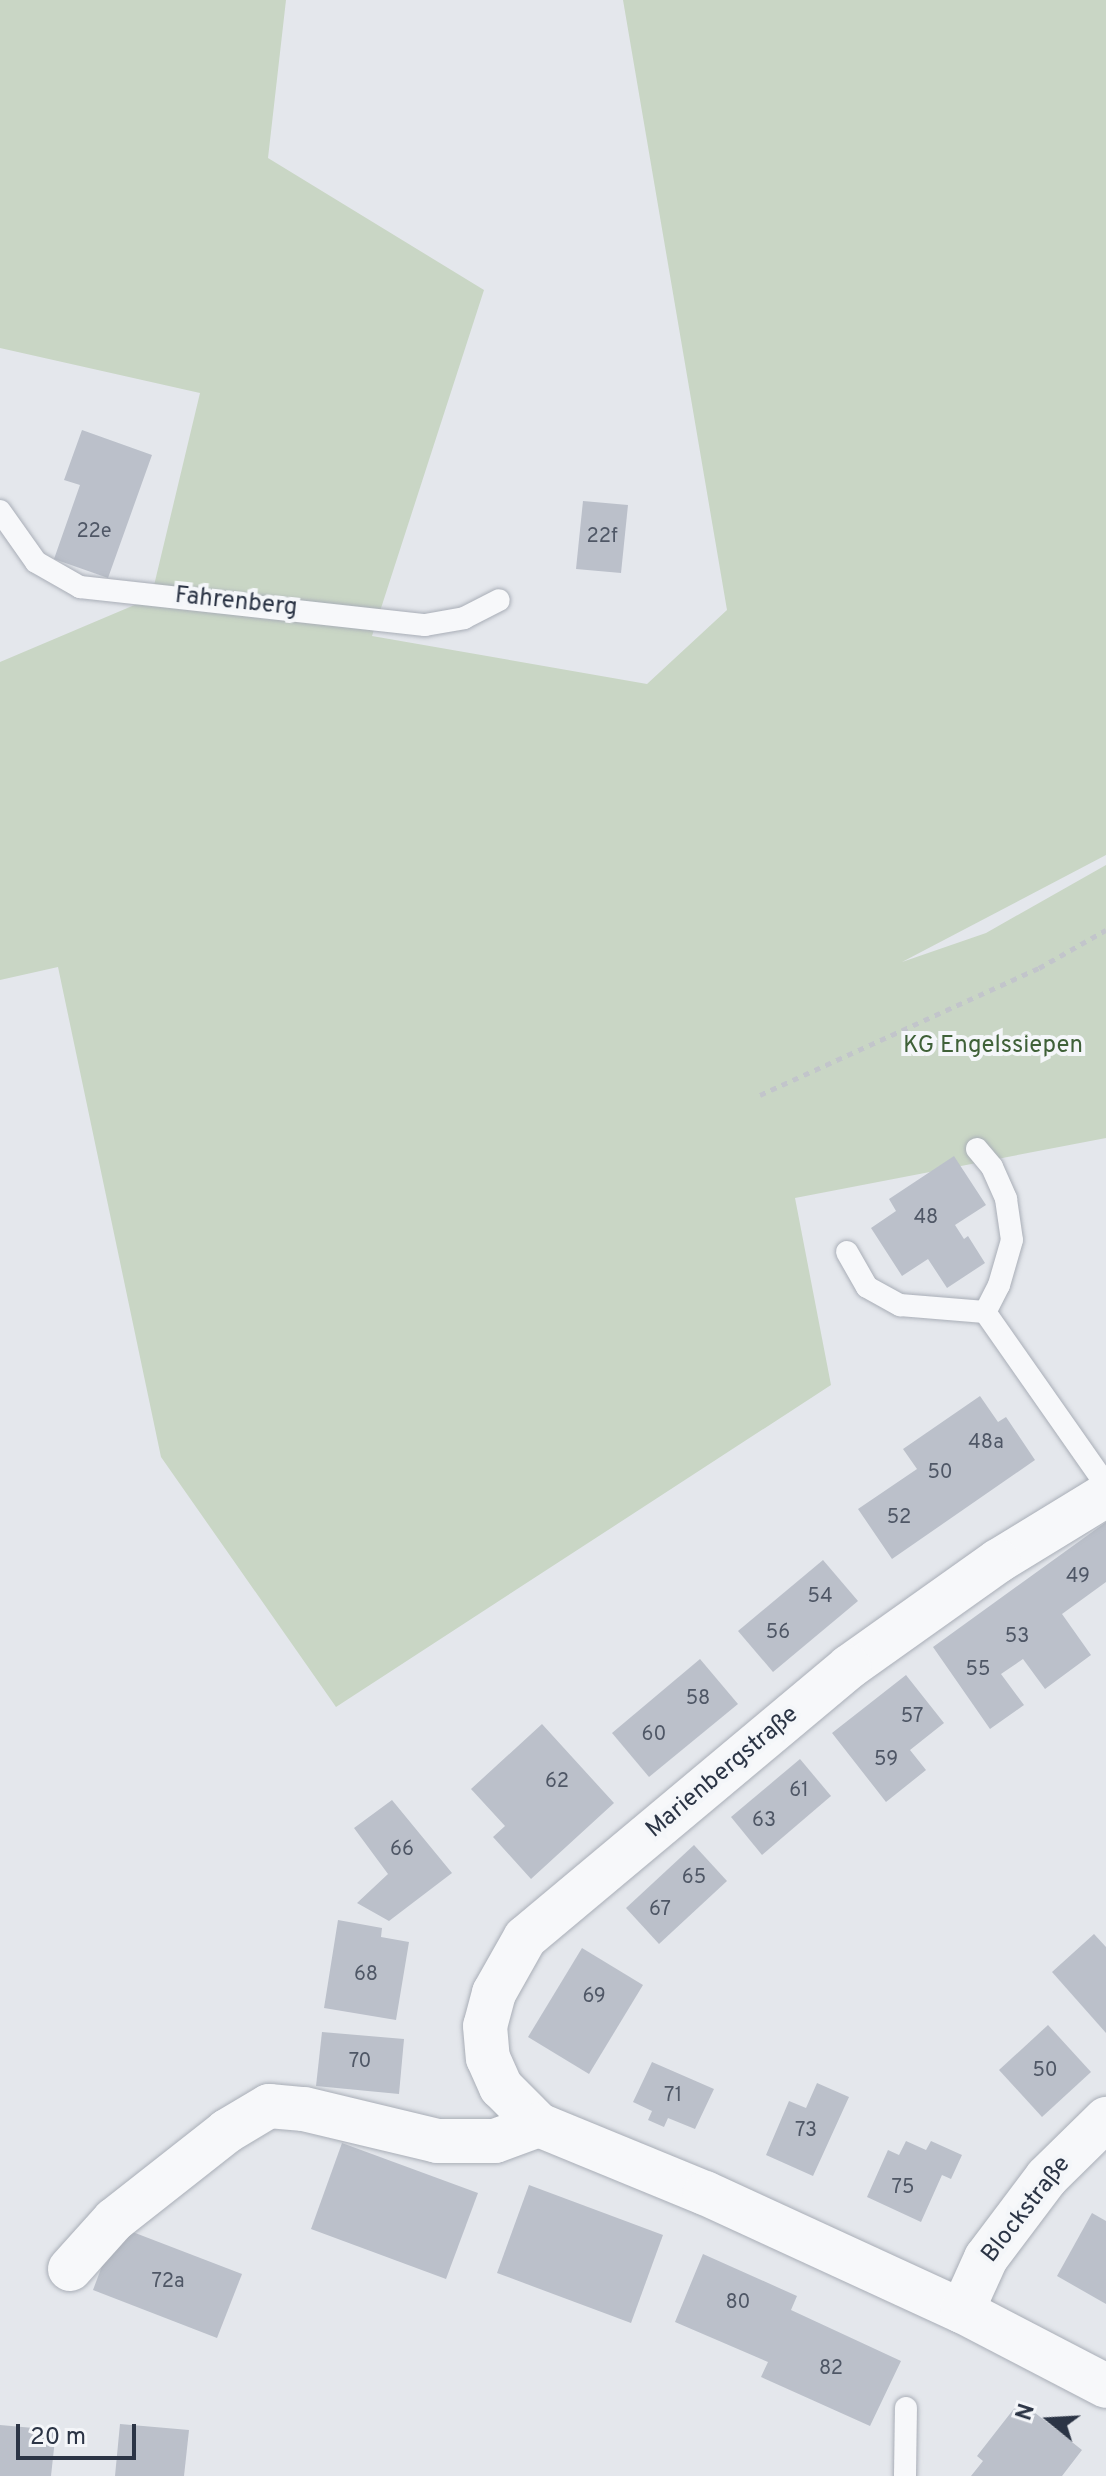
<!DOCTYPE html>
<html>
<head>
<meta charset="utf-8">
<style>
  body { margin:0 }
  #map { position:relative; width:1106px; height:2476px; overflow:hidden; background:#e4e7ec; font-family:Overpass,sans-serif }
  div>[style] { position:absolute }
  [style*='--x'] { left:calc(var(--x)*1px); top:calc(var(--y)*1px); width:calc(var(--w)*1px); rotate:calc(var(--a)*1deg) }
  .green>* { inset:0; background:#c9d6c5 }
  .building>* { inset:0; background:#bbc0ca }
  .path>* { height:5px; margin-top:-2.5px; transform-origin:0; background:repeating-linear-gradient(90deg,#c2c5cb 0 6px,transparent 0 12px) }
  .roads { filter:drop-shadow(0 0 2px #a9aeb7) drop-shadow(0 0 2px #a9aeb7) }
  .lane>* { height:22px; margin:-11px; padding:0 11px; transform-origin:11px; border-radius:11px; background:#f7f8fa }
  .street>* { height:44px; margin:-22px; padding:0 22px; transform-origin:22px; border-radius:22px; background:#f7f8fa }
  span { translate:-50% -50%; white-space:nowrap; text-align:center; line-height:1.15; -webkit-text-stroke:8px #f4f6f9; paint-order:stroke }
  .number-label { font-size:20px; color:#4f5766 }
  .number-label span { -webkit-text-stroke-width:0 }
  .street-label { font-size:24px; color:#2b3445 }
  .park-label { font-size:24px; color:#3f6138 }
  .north { position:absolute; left:1010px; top:2380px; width:80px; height:80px; -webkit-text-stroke:6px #f4f6f9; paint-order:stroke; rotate:288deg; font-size:22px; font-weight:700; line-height:32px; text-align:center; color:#2b3445 }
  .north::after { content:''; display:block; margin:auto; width:28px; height:36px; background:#2b3445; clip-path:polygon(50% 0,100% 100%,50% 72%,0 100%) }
  .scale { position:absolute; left:16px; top:2424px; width:120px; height:36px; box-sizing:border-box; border:4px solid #2b3445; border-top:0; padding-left:10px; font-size:24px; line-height:28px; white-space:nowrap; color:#2b3445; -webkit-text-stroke:6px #f4f6f9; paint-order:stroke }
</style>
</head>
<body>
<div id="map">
  <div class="green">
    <div style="clip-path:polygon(0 0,286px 0,268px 158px,484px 290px,372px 636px,647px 684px,727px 610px,623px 0,1106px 0,1106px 855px,902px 962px,986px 933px,1106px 865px,1106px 1138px,795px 1198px,831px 1385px,336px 1707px,161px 1457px,58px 967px,0 980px,0 662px,151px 598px,200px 393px,0 348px)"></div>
  </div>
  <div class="building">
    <div style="clip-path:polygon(82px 430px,152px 455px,108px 578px,54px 559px,80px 485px,64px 480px)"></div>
    <div style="clip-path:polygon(583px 501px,628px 505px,621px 573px,576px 569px)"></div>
    <div style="clip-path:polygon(954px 1156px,986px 1205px,955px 1225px,964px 1239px,968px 1236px,985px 1263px,947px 1288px,928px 1259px,902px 1276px,871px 1228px,896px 1211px,889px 1199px)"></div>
    <div style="clip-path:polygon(980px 1396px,998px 1422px,1006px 1417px,1035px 1460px,892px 1559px,858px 1509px,917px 1469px,903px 1449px)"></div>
    <div style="clip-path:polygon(1106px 1522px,1106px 1582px,1062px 1614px,1091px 1655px,1045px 1689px,1023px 1659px,1001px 1674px,1024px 1705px,990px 1729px,933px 1647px)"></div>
    <div style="clip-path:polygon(823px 1560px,858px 1601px,773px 1672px,738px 1631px)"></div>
    <div style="clip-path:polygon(700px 1659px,738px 1704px,649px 1777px,612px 1733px)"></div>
    <div style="clip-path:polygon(906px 1675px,944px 1723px,910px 1750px,926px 1770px,886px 1802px,832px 1733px)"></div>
    <div style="clip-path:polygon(542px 1724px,614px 1803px,531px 1879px,493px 1837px,505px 1826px,471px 1789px)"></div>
    <div style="clip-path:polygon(800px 1759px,831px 1796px,762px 1855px,731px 1817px)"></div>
    <div style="clip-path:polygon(392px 1800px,452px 1873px,389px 1921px,357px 1903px,388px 1874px,354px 1828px)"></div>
    <div style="clip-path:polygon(694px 1845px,727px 1881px,659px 1944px,626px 1908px)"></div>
    <div style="clip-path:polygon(338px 1920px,382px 1928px,381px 1937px,409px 1942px,396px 2020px,324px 2008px)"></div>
    <div style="clip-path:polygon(1094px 1934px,1106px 1947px,1106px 2033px,1052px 1972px)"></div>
    <div style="clip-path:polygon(582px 1948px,643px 1985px,589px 2074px,528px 2037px)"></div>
    <div style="clip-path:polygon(1048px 2025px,1091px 2072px,1042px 2117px,999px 2070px)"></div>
    <div style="clip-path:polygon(322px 2032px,404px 2039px,399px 2094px,316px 2086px)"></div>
    <div style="clip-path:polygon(652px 2062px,714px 2089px,695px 2129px,668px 2118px,664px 2127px,648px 2120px,652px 2111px,633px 2102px)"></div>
    <div style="clip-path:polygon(817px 2083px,849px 2097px,813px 2176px,766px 2155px,789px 2101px,806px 2108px)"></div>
    <div style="clip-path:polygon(906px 2141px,926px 2150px,931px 2141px,962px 2155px,951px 2179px,942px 2175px,921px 2222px,867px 2197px,888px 2150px,899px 2155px)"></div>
    <div style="clip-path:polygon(342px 2143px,478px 2193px,446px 2279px,311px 2229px)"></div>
    <div style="clip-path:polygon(529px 2185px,663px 2235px,631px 2323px,497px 2273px)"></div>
    <div style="clip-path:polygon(1092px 2213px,1106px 2221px,1106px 2304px,1057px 2276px)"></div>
    <div style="clip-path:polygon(117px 2226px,242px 2274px,217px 2338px,93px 2290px)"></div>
    <div style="clip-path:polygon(703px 2254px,797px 2296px,791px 2310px,901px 2361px,870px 2426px,761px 2377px,768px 2362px,675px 2322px)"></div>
    <div style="clip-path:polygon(1020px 2401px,1082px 2450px,1062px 2476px,971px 2476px,983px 2461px,977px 2456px)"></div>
    <div style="clip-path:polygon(120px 2424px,189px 2430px,184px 2476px,115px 2476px)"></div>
    <div style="clip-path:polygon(0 2425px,56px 2430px,51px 2476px,0 2476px)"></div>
  </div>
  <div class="path">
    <div style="--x:760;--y:1095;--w:307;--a:-24.5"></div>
    <div style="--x:1039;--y:968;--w:77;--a:-29.6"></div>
  </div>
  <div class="roads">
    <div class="lane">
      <div style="--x:0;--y:511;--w:62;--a:54.8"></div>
      <div style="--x:36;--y:562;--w:51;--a:29.6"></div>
      <div style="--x:80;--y:587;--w:347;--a:6.3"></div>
      <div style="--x:425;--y:625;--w:40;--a:-10"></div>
      <div style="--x:464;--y:618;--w:39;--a:-27"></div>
      <div style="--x:977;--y:1149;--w:23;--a:50"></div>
      <div style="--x:992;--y:1167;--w:35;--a:66"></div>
      <div style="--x:1006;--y:1199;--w:41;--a:81.7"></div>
      <div style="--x:1012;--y:1240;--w:47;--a:106.1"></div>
      <div style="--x:999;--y:1285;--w:30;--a:117"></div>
      <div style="--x:847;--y:1252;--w:40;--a:60.3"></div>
      <div style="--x:867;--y:1287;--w:38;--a:29"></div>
      <div style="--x:900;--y:1305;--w:85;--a:4.7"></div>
      <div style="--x:985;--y:1312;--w:211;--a:55"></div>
      <div style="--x:905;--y:2476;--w:68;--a:-89.2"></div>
    </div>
    <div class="street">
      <div style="--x:1106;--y:1495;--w:127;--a:148.6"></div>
      <div style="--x:998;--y:1561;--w:183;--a:144.6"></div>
      <div style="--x:849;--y:1667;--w:422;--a:140.1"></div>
      <div style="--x:525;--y:1938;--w:63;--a:119.4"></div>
      <div style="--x:494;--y:1993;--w:34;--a:105"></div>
      <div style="--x:485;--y:2026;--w:32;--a:85"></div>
      <div style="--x:488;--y:2058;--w:32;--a:66"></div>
      <div style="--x:501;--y:2087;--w:54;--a:45"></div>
      <div style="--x:539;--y:2125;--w:179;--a:22.3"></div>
      <div style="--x:705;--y:2193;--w:283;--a:24.7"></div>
      <div style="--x:962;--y:2311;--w:162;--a:27.5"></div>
      <div style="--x:70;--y:2269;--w:66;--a:-48.1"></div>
      <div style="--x:114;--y:2220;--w:144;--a:-38.2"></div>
      <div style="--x:227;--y:2131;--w:49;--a:-30.8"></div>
      <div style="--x:269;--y:2106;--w:35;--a:5"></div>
      <div style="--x:304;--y:2109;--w:137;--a:13.5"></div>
      <div style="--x:437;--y:2141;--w:58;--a:0"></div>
      <div style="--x:495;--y:2141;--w:47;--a:-20"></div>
      <div style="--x:962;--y:2311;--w:58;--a:-65.6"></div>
      <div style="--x:986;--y:2258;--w:101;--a:-53"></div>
      <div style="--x:1047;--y:2177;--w:83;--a:-44.5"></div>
    </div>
  </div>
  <div class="number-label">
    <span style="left:94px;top:532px">22e</span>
    <span style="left:602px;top:537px">22f</span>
    <span style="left:926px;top:1218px">48</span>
    <span style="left:986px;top:1443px">48a</span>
    <span style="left:940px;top:1473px">50</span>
    <span style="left:899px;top:1518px">52</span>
    <span style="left:1078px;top:1577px">49</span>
    <span style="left:820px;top:1597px">54</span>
    <span style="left:778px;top:1633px">56</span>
    <span style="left:1017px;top:1637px">53</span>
    <span style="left:978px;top:1670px">55</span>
    <span style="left:698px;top:1699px">58</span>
    <span style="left:912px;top:1717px">57</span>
    <span style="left:654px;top:1735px">60</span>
    <span style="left:886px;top:1760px">59</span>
    <span style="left:557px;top:1782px">62</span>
    <span style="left:799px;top:1791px">61</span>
    <span style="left:764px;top:1821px">63</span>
    <span style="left:402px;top:1850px">66</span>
    <span style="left:694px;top:1878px">65</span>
    <span style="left:660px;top:1910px">67</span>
    <span style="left:366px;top:1975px">68</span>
    <span style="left:594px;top:1997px">69</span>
    <span style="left:360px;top:2062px">70</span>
    <span style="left:1045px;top:2071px">50</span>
    <span style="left:673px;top:2096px">71</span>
    <span style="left:806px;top:2131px">73</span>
    <span style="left:903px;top:2188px">75</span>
    <span style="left:168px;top:2282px">72a</span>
    <span style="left:738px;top:2303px">80</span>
    <span style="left:831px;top:2369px">82</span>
  </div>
  <div class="street-label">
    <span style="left:236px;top:603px;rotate:6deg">Fahrenberg</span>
    <span style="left:723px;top:1773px;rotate:-40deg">Marienbergstraße</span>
    <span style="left:1027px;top:2210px;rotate:-52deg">Blockstraße</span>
  </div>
  <div class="park-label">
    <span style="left:993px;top:1047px">KG Engelssiepen</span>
  </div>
  <div class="north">N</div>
  <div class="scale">20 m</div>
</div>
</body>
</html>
